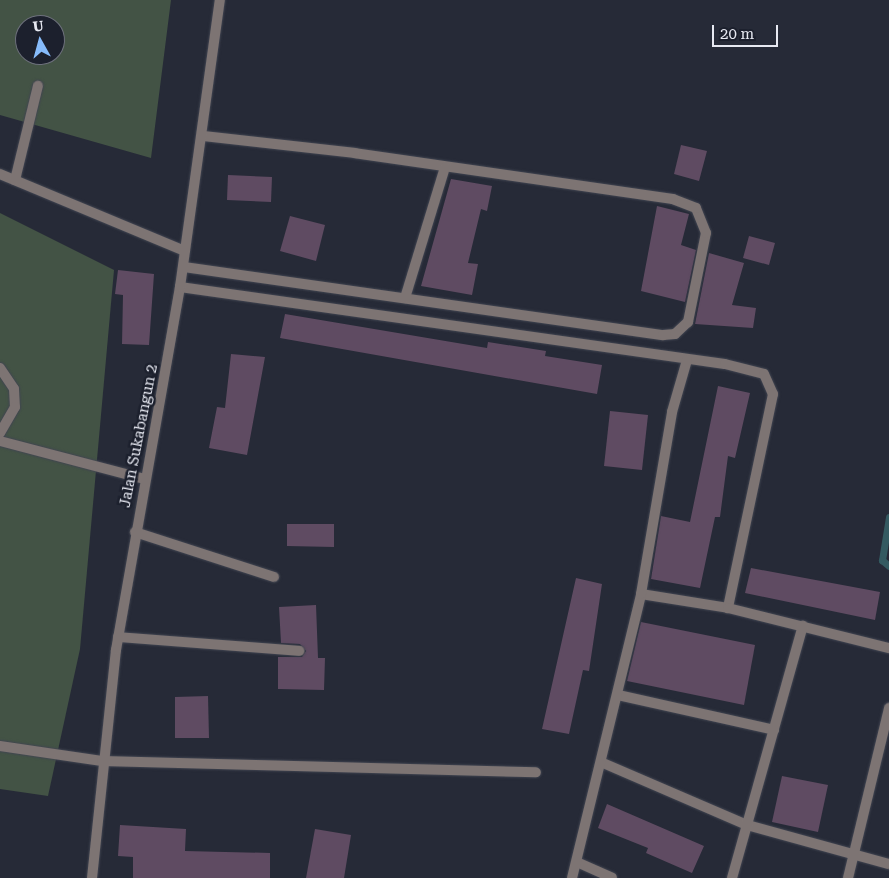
<!DOCTYPE html>
<html>
<head>
<meta charset="utf-8">
<style>
  body { margin:0 }
  #map { position:relative; width:889px; height:878px; overflow:hidden; background:#262a37; font-family:"Roboto Serif",serif }
  div>[style] { position:absolute }
  [style*='--x'] { left:calc(var(--x)*1px); top:calc(var(--y)*1px); width:calc(var(--w)*1px); rotate:calc(var(--a)*1deg) }
  .green>* { inset:0; background:#435345 }
  .stream>* { height:7px; margin:-3.5px; padding:0 3.5px; transform-origin:3.5px; border-radius:3.5px; background:#345a61 }
  .building>* { inset:0; background:#5f4b62 }
  .roads { filter:drop-shadow(0 0 1px #414551) drop-shadow(0 0 1px #414551) }
  .street>* { height:10px; margin:-5px; padding:0 5px; transform-origin:5px; border-radius:5px; background:#7d7473 }
  span { translate:-50% -50%; white-space:nowrap; text-align:center; line-height:1.15; -webkit-text-stroke:5px #1c202d; paint-order:stroke }
  .street-label { font-size:15px; color:#e7e9f2 }
  .north { position:absolute; left:15px; top:15px; width:50px; height:50px; box-sizing:border-box; background:#1c202d; border:1px solid #6d707c; border-radius:50%; rotate:353deg; font-size:14px; font-weight:700; line-height:20px; text-align:center; color:#e7e9f2 }
  .north::after { content:''; display:block; margin:auto; width:18px; height:22px; background:#86bbfb; clip-path:polygon(50% 0,100% 100%,50% 72%,0 100%) }
  .scale { position:absolute; left:712px; top:25px; width:66px; height:22px; box-sizing:border-box; border:2px solid #e7e9f2; border-top:0; padding-left:6px; font-size:15px; line-height:18px; white-space:nowrap; color:#e7e9f2; -webkit-text-stroke:4px #1c202d; paint-order:stroke }
</style>
</head>
<body>
<div id="map">
  <div class="green">
    <div style="clip-path:polygon(evenodd,0 0,171px 0,151px 158px,0 115px,0 0,25px 25px,55px 25px,55px 55px,25px 55px,25px 25px)"></div>
    <div style="clip-path:polygon(0 213px,114px 270px,80px 649px,48px 796px,0 789px)"></div>
  </div>
  <div class="stream">
    <div style="--x:889;--y:517;--w:44;--a:99.2"></div>
    <div style="--x:882;--y:560;--w:9;--a:41"></div>
  </div>
  <div class="building">
    <div style="clip-path:polygon(681px 145px,707px 151px,699px 181px,674px 174px)"></div>
    <div style="clip-path:polygon(228px 175px,272px 177px,271px 202px,227px 200px)"></div>
    <div style="clip-path:polygon(451px 179px,492px 186px,487px 211px,481px 209px,468px 263px,478px 264px,472px 295px,421px 286px)"></div>
    <div style="clip-path:polygon(657px 206px,689px 214px,681px 245px,696px 250px,685px 302px,641px 291px)"></div>
    <div style="clip-path:polygon(290px 216px,325px 225px,316px 261px,280px 251px)"></div>
    <div style="clip-path:polygon(749px 236px,775px 243px,769px 265px,743px 258px)"></div>
    <div style="clip-path:polygon(709px 253px,744px 263px,732px 305px,756px 308px,753px 328px,695px 324px)"></div>
    <div style="clip-path:polygon(118px 270px,154px 274px,149px 345px,122px 344px,123px 295px,115px 294px)"></div>
    <div style="clip-path:polygon(285px 314px,487px 348px,488px 342px,546px 351px,545px 356px,602px 365px,597px 394px,280px 338px)"></div>
    <div style="clip-path:polygon(231px 354px,265px 357px,247px 455px,209px 448px,217px 407px,225px 408px)"></div>
    <div style="clip-path:polygon(718px 386px,750px 393px,735px 458px,728px 456px,720px 517px,715px 517px,700px 588px,651px 579px,661px 516px,690px 522px)"></div>
    <div style="clip-path:polygon(610px 411px,648px 415px,642px 470px,604px 466px)"></div>
    <div style="clip-path:polygon(287px 524px,334px 524px,334px 547px,287px 546px)"></div>
    <div style="clip-path:polygon(751px 568px,880px 592px,875px 620px,745px 593px)"></div>
    <div style="clip-path:polygon(576px 578px,602px 584px,589px 671px,583px 670px,569px 734px,542px 729px)"></div>
    <div style="clip-path:polygon(316px 605px,318px 658px,325px 658px,324px 690px,278px 689px,278px 657px,302px 657px,306px 651px,300px 644px,281px 643px,279px 607px)"></div>
    <div style="clip-path:polygon(641px 622px,755px 645px,744px 705px,627px 681px)"></div>
    <div style="clip-path:polygon(208px 696px,209px 738px,175px 738px,175px 697px)"></div>
    <div style="clip-path:polygon(782px 776px,828px 785px,818px 832px,772px 822px)"></div>
    <div style="clip-path:polygon(607px 804px,704px 846px,692px 873px,646px 853px,648px 848px,598px 828px)"></div>
    <div style="clip-path:polygon(120px 825px,186px 829px,185px 851px,270px 853px,270px 878px,133px 878px,133px 857px,118px 856px)"></div>
    <div style="clip-path:polygon(315px 829px,351px 835px,344px 878px,306px 878px)"></div>
  </div>
  <div class="roads">
    <div class="street">
      <div style="--x:0;--y:174;--w:200;--a:22.6"></div>
      <div style="--x:15;--y:180;--w:97;--a:-76.3"></div>
      <div style="--x:184;--y:267;--w:484;--a:8.1"></div>
      <div style="--x:663;--y:335;--w:12;--a:-5"></div>
      <div style="--x:675;--y:334;--w:18;--a:-43"></div>
      <div style="--x:688;--y:322;--w:91;--a:-78.6"></div>
      <div style="--x:706;--y:233;--w:27;--a:-112"></div>
      <div style="--x:696;--y:208;--w:25;--a:-159"></div>
      <div style="--x:673;--y:199;--w:321;--a:-171.8"></div>
      <div style="--x:355;--y:153;--w:152;--a:-173.6"></div>
      <div style="--x:180;--y:287;--w:550;--a:8.04"></div>
      <div style="--x:725;--y:364;--w:40;--a:14.4"></div>
      <div style="--x:764;--y:374;--w:22;--a:66"></div>
      <div style="--x:773;--y:394;--w:219;--a:101.9"></div>
      <div style="--x:405;--y:298;--w:137;--a:-73"></div>
      <div style="--x:0;--y:368;--w:25;--a:56"></div>
      <div style="--x:14;--y:389;--w:18;--a:87"></div>
      <div style="--x:15;--y:407;--w:30;--a:120"></div>
      <div style="--x:0;--y:441;--w:150;--a:14.7"></div>
      <div style="--x:135;--y:532;--w:146;--a:17.9"></div>
      <div style="--x:641;--y:594;--w:88;--a:9.1"></div>
      <div style="--x:728;--y:608;--w:166;--a:14"></div>
      <div style="--x:118;--y:637;--w:182;--a:4.4"></div>
      <div style="--x:618;--y:695;--w:160;--a:12.6"></div>
      <div style="--x:0;--y:746;--w:103;--a:8.4"></div>
      <div style="--x:102;--y:761;--w:434;--a:1.5"></div>
      <div style="--x:603;--y:763;--w:157;--a:23.3"></div>
      <div style="--x:747;--y:825;--w:147;--a:15.4"></div>
      <div style="--x:579;--y:863;--w:36;--a:24"></div>
      <div style="--x:92;--y:878;--w:229;--a:-84"></div>
      <div style="--x:116;--y:650;--w:369;--a:-80"></div>
      <div style="--x:180;--y:287;--w:290;--a:-82.1"></div>
      <div style="--x:572;--y:878;--w:292;--a:-76.3"></div>
      <div style="--x:641;--y:594;--w:185;--a:-80.3"></div>
      <div style="--x:672;--y:412;--w:54;--a:-73.9"></div>
      <div style="--x:732;--y:878;--w:262;--a:-74.3"></div>
      <div style="--x:848;--y:878;--w:175;--a:-76.4"></div>
    </div>
  </div>
  <div class="street-label">
    <span style="left:139px;top:436px;rotate:-79deg">Jalan Sukabangun 2</span>
  </div>
  <div class="north">U</div>
  <div class="scale">20 m</div>
</div>
</body>
</html>
